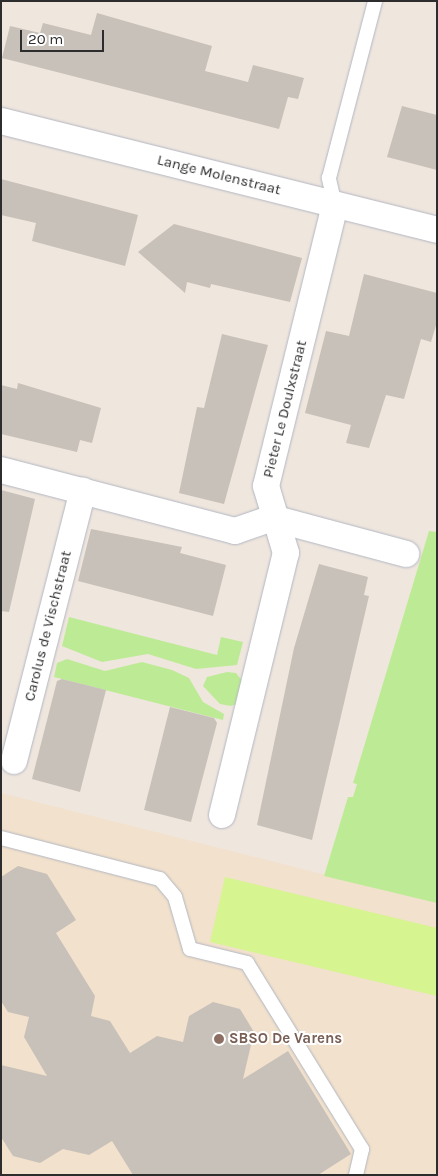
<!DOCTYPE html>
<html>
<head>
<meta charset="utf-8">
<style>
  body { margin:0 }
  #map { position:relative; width:438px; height:1176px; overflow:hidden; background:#efe6de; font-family:Karla,sans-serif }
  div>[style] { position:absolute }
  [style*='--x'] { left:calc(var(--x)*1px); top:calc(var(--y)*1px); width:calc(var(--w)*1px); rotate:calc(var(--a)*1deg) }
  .education>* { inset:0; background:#f2e1cc }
  .green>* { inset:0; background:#bdeb95 }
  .pitch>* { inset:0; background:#d6f490 }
  .building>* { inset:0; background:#c8c1b9 }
  .roads { filter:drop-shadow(0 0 1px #b2b7c2) drop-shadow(0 0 1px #b2b7c2) }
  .lane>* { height:14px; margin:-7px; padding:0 7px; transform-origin:7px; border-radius:7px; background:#fff }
  .street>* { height:26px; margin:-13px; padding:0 13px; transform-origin:13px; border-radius:13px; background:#fff }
  .dots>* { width:14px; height:14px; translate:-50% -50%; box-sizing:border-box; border:2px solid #fff; border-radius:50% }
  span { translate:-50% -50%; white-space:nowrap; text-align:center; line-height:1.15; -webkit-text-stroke:4px #fff; paint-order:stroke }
  .street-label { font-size:15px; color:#2d2d2d }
  .education-label { font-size:15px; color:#785e54; font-weight:700 }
  .left { translate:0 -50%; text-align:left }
  .frame { position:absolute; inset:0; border:2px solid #2d2d2d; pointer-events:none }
  .scale { position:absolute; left:20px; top:30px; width:84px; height:22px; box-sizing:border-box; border:2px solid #2d2d2d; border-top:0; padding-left:6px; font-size:15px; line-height:18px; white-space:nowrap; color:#2d2d2d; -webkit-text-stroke:4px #fff; paint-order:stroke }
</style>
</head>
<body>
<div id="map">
  <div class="education">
    <div style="clip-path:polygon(1px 793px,437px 903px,437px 1175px,1px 1175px)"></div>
  </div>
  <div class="green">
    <div style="clip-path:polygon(429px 531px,437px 532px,437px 903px,324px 876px,348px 797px,353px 797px,357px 784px,353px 783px)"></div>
    <div style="clip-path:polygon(69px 617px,217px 655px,221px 637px,243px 642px,237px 665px,196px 669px,148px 654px,102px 662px,62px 646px)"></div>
    <div style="clip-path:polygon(67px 659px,105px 671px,142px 662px,172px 670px,189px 678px,203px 702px,224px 714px,223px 720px,54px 677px,57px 663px)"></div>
    <div style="clip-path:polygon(227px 672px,236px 673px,244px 683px,239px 703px,231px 706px,220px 704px,203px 686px,207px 677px)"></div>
  </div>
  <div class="pitch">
    <div style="clip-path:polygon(225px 877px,437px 928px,437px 996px,210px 942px)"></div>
  </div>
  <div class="building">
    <div style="clip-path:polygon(97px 13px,212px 46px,205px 71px,248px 82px,253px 65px,304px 78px,298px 99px,288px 97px,279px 129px,2px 58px,10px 26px,40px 33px,43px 23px,91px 35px)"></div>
    <div style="clip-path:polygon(402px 106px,437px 115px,437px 170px,387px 157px)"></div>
    <div style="clip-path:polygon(1px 179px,138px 215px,125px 266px,32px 241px,36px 223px,1px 215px)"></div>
    <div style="clip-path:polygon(174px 224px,302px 258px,290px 302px,211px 284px,210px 288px,187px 282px,185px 293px,138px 252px)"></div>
    <div style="clip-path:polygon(364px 274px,437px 293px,437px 322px,431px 342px,421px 339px,404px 399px,386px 395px,369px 448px,346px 443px,351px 425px,305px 413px,326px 331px,349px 336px)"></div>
    <div style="clip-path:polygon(222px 334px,268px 345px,224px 504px,179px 493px,197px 407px,204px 408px)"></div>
    <div style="clip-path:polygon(18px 383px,101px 408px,92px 443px,80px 440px,77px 452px,1px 434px,1px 385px,17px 389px)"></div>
    <div style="clip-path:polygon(1px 490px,35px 499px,9px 612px,1px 611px)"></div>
    <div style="clip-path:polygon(91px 529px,182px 547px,180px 553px,226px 565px,213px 616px,78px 581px)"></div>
    <div style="clip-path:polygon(319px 564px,368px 577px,364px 595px,369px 596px,312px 840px,257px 825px,294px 648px)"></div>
    <div style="clip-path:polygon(62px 679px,106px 690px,80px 792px,32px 779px,57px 681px)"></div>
    <div style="clip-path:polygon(170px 707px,214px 718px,217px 723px,191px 822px,144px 810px)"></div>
    <div style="clip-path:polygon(18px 866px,47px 874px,76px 920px,56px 933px,95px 996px,91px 1016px,110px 1021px,130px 1053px,157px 1036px,183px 1042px,189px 1016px,213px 1002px,240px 1009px,254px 1032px,243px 1079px,288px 1051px,351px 1154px,318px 1175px,133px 1175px,112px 1141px,89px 1155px,63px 1149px,40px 1163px,13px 1156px,1px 1137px,1px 1065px,47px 1076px,24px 1037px,29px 1017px,8px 1012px,1px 1001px,1px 877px)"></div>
  </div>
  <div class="roads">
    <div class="lane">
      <div style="--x:335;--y:205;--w:28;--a:-103"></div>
      <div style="--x:329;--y:178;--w:183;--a:-75.4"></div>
      <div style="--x:1;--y:838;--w:164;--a:14.5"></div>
      <div style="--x:160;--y:879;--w:23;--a:50"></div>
      <div style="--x:175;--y:897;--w:54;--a:73.9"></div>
      <div style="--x:190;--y:949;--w:59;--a:13.8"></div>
      <div style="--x:247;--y:963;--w:219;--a:58.3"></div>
      <div style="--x:362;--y:1149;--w:27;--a:103"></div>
    </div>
    <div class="street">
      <div style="--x:1;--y:121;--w:449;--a:14"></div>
      <div style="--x:1;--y:470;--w:242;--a:14.6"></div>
      <div style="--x:235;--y:531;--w:39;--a:-19"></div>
      <div style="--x:272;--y:518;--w:139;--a:15"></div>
      <div style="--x:14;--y:761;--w:279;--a:-75.7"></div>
      <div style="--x:222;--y:815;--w:270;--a:-76.3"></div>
      <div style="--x:286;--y:553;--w:70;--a:-106.6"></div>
      <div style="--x:266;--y:486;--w:289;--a:-76.2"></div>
    </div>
  </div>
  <div class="dots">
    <div style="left:219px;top:1039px;background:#8d6e63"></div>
  </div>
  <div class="street-label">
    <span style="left:219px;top:175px;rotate:14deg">Lange Molenstraat</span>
    <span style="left:285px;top:409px;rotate:-76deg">Pieter Le Doulxstraat</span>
    <span style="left:48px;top:626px;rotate:-76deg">Carolus de Vischstraat</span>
  </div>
  <div class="education-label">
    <span class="left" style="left:229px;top:1039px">SBSO De Varens</span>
  </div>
  <div class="frame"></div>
  <div class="scale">20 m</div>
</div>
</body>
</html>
